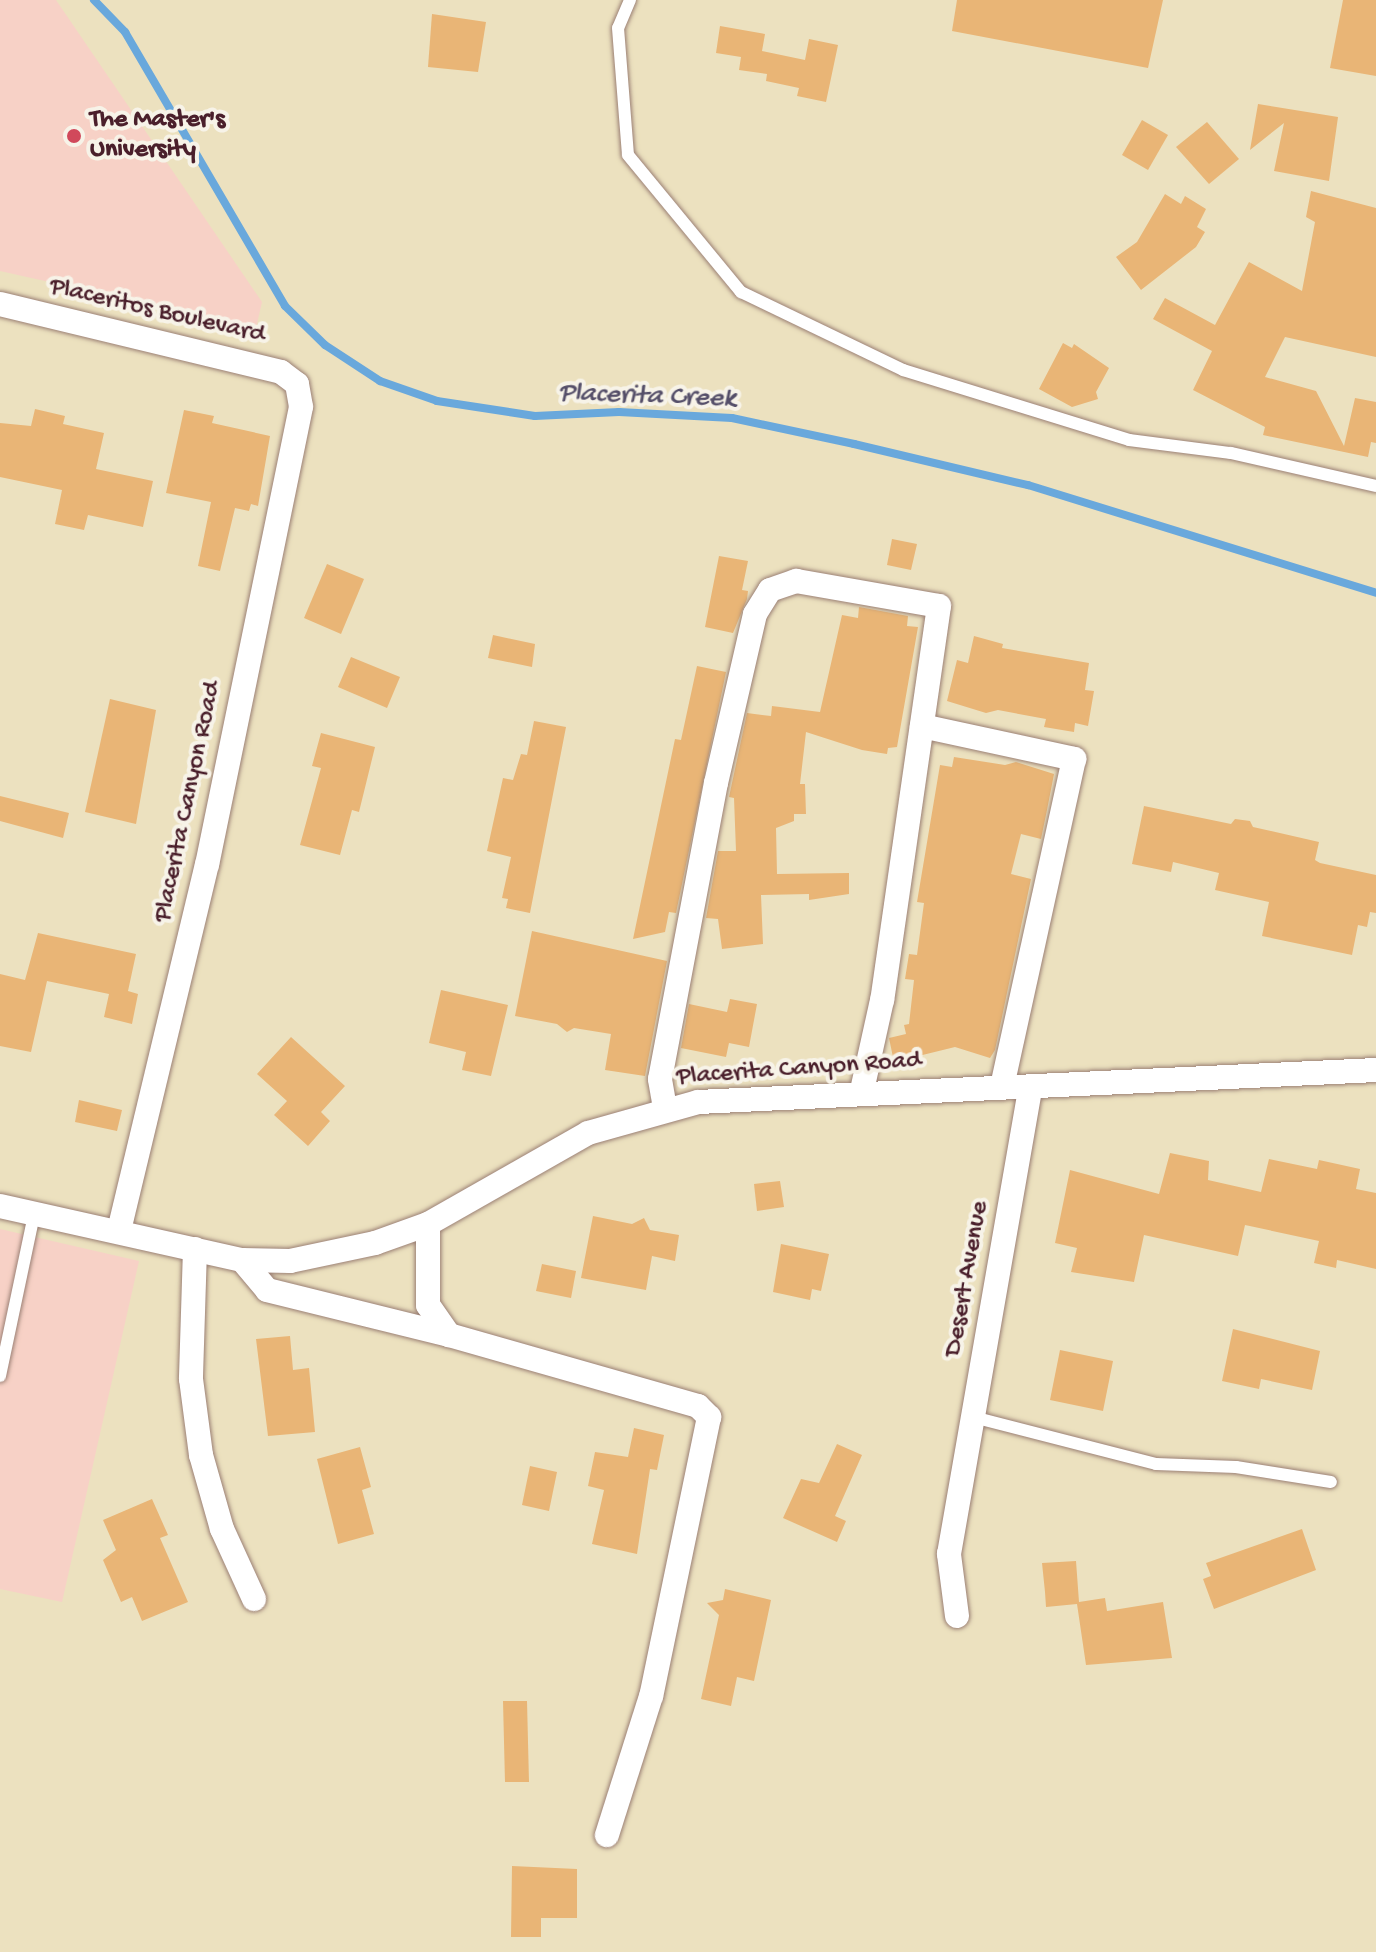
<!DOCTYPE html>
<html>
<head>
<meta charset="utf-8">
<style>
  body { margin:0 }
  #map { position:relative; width:1376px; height:1952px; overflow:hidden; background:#ece1bf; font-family:"Gochi Hand",sans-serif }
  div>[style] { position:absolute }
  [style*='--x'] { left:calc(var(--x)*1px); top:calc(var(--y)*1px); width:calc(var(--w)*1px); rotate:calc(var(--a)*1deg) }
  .built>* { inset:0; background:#f7d1c6 }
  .stream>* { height:8px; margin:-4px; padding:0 4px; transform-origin:4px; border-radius:4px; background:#69a8dc }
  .building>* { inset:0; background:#e9b576 }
  .roads { filter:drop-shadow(0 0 2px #9b8075) drop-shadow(0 0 2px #9b8075) }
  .lane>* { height:12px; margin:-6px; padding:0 6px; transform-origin:6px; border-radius:6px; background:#fff }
  .street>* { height:24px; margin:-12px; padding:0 12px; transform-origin:12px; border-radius:12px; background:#fff }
  .dots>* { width:22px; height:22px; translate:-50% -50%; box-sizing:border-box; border:4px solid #f7f3e8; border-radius:50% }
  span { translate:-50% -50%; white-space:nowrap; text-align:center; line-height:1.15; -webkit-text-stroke:8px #f7f3e8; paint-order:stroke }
  .poi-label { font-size:26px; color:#4a1f2b; font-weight:700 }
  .left { translate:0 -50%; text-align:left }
  .street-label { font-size:26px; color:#4a1f2b }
  .water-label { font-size:28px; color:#554f69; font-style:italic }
</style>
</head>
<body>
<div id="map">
  <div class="built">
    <div style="clip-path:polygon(0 0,56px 0,262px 302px,256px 328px,0 271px)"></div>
    <div style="clip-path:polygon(0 1229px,139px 1261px,62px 1602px,0 1589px)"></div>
  </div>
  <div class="stream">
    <div style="--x:94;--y:0;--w:45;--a:45.9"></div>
    <div style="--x:125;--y:32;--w:317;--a:59.7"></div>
    <div style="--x:285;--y:306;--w:56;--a:44.3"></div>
    <div style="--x:325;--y:345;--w:66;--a:33.2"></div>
    <div style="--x:380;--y:381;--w:60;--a:19.3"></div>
    <div style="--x:437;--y:401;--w:99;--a:8.7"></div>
    <div style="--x:535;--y:416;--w:84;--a:-2.7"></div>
    <div style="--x:619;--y:412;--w:113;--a:3"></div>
    <div style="--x:732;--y:418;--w:125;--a:12"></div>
    <div style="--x:854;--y:444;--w:179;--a:13.3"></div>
    <div style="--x:1028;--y:485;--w:364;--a:17.2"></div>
  </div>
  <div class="building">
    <div style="clip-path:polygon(957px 0,1163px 0,1148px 68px,952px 31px)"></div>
    <div style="clip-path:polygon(1343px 0,1376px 0,1376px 76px,1330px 68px)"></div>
    <div style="clip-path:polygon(432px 14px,486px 22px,478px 72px,428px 67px)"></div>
    <div style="clip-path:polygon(720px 26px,765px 34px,762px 51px,805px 60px,809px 39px,838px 45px,826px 102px,797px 96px,799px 88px,766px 81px,767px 74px,739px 70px,741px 57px,716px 53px)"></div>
    <div style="clip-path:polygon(1258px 104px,1338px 117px,1329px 181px,1274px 171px,1284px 123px,1250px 150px)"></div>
    <div style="clip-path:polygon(1142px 120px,1168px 135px,1148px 170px,1122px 155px)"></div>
    <div style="clip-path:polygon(1207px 122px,1239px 159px,1209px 184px,1176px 147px)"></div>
    <div style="clip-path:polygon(1311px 191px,1376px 208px,1376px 357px,1285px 337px,1265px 377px,1316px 391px,1344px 446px,1355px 398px,1376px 402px,1376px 443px,1371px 442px,1368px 457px,1263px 435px,1265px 427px,1193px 390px,1212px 351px,1153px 319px,1165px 298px,1215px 325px,1249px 262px,1302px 291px,1315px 222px,1306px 217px)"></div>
    <div style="clip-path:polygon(1165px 194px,1181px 204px,1185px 196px,1206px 209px,1197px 227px,1205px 232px,1196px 247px,1141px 290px,1116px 257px,1137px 242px)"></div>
    <div style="clip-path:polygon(1063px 343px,1072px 348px,1074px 344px,1109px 368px,1096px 392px,1098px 399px,1072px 407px,1039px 389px)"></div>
    <div style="clip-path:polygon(35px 409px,65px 416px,63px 424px,104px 433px,96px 469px,153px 481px,143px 527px,88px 515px,84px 530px,55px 524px,62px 490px,0 477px,0 423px,31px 426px)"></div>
    <div style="clip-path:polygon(184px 410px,214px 416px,212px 423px,270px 436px,258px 506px,251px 504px,249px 511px,235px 508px,220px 571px,198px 566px,211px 502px,166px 493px)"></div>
    <div style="clip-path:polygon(892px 539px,917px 544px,911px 570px,887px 565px)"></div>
    <div style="clip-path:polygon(719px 556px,748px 561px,742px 590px,748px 591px,747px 599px,733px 633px,705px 627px)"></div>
    <div style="clip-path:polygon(327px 564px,364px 579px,341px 634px,304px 618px)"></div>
    <div style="clip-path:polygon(859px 607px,908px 616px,907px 626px,918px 627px,897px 747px,888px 748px,887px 754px,862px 750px,806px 732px,800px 784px,805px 784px,806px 814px,794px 814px,794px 821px,776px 828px,777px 874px,849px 873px,849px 894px,809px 900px,809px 894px,761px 895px,763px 944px,722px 949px,718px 919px,706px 918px,718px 851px,736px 851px,734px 798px,729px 797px,747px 713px,771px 716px,772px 706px,820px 712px,842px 615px,858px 618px)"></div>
    <div style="clip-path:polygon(493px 635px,535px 644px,532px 667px,488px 658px)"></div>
    <div style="clip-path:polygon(974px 636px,1003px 644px,1002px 648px,1089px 663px,1085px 690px,1094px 691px,1088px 726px,1075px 723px,1074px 732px,1044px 727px,1046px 719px,998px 710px,986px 713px,947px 701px,957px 660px,968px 663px)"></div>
    <div style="clip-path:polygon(351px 657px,400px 677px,387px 708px,338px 687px)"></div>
    <div style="clip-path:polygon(697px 666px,726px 672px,676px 913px,669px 912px,665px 932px,633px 939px,675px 739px,681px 740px)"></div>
    <div style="clip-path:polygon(110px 699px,156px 710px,136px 824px,85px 812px)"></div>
    <div style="clip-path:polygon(534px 721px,566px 727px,530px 913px,506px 908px,508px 899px,502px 898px,511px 857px,487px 851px,503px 778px,513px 780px,521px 754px,527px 755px)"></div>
    <div style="clip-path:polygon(321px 733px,375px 747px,359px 812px,352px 810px,340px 855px,300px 845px,321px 768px,312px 766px)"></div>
    <div style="clip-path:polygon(954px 757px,1005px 765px,1016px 762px,1054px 774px,1047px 810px,1041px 839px,1021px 834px,1011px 874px,1031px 879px,995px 1050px,990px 1058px,955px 1047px,894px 1062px,889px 1038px,906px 1034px,904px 1025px,909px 1024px,914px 980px,905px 979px,909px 954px,917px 955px,924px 903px,917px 902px,940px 765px,952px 767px)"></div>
    <div style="clip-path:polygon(0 796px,69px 813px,63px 838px,0 821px)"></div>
    <div style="clip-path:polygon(1144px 806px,1231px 824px,1235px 819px,1250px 821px,1253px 827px,1319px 842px,1315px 860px,1320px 863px,1376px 875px,1376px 913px,1370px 912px,1367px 927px,1358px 925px,1352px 955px,1262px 936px,1269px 902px,1215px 890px,1219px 873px,1173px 862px,1171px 872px,1132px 864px)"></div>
    <div style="clip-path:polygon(532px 931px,667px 961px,645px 1076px,605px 1070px,611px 1034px,574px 1028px,567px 1032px,557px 1024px,515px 1016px)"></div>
    <div style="clip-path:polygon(38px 933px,136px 954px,128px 991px,138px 994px,132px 1024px,104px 1017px,109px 994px,47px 981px,31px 1052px,0 1046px,0 974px,25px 980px)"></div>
    <div style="clip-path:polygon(441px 990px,508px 1005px,491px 1076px,462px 1070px,466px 1052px,429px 1043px)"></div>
    <div style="clip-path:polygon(730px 999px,757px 1004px,749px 1047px,729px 1043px,726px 1057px,681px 1048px,689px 1004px,727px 1012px)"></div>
    <div style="clip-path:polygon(291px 1037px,345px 1086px,321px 1112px,330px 1121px,308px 1146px,274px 1115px,287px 1101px,257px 1074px)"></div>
    <div style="clip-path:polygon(79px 1100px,122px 1110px,117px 1131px,75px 1122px)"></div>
    <div style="clip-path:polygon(1170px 1153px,1209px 1161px,1208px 1180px,1261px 1192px,1269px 1159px,1317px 1169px,1319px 1160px,1360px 1169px,1356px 1189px,1376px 1193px,1376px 1269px,1337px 1260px,1336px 1268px,1314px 1263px,1319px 1241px,1245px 1225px,1238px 1256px,1144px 1235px,1134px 1282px,1071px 1272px,1077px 1248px,1055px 1243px,1070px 1170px,1159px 1194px)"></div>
    <div style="clip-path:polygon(780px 1181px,784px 1207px,757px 1211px,754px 1184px)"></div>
    <div style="clip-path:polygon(593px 1216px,632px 1224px,644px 1218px,650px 1230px,679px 1235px,675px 1261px,652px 1256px,646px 1290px,581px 1278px)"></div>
    <div style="clip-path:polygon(781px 1244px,829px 1254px,821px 1291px,812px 1289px,810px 1300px,773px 1292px)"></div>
    <div style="clip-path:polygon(542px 1264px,576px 1271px,571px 1298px,536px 1291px)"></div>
    <div style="clip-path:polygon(1233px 1329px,1320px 1351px,1312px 1390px,1261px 1379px,1259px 1389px,1222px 1381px)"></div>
    <div style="clip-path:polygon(290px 1336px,293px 1370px,309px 1368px,315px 1432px,268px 1436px,256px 1339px)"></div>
    <div style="clip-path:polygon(1060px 1350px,1113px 1361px,1103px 1411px,1050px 1400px)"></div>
    <div style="clip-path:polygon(634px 1428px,664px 1435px,657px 1470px,650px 1469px,637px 1554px,592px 1544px,604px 1490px,588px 1486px,595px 1452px,628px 1457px)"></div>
    <div style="clip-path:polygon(837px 1444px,862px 1455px,835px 1516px,846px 1521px,837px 1542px,783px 1518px,801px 1479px,819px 1483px)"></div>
    <div style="clip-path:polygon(360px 1447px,371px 1487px,362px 1490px,374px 1534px,338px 1544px,317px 1459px)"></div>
    <div style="clip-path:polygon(530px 1466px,557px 1472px,549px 1511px,522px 1505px)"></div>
    <div style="clip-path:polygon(152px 1499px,168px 1535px,160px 1538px,188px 1602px,142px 1621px,132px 1597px,121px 1602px,103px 1560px,116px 1550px,103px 1520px)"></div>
    <div style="clip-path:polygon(1302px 1529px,1316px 1570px,1214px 1609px,1203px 1579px,1211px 1576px,1206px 1563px)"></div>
    <div style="clip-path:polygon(1076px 1561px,1079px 1602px,1105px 1598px,1107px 1611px,1163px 1602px,1172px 1658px,1086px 1665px,1077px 1604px,1046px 1607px,1045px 1592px,1042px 1563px)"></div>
    <div style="clip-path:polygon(725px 1589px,771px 1600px,754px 1681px,737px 1677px,731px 1706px,701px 1699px,719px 1615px,707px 1603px,723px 1600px)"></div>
    <div style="clip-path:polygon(503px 1701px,527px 1701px,529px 1782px,505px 1782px)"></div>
    <div style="clip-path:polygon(512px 1866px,577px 1869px,577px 1918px,541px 1918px,541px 1937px,511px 1937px)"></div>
  </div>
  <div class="roads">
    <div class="lane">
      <div style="--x:630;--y:0;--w:30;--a:113"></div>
      <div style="--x:618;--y:28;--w:127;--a:85.5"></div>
      <div style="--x:628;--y:155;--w:178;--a:50.5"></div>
      <div style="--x:741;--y:292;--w:180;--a:25.7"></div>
      <div style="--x:903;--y:370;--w:237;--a:17.2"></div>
      <div style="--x:1129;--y:440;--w:103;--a:7.3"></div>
      <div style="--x:1231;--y:453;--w:149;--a:12.8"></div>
      <div style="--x:0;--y:1376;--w:166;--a:-78.1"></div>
      <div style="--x:973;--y:1417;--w:189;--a:14.4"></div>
      <div style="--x:1156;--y:1464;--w:80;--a:2.1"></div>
      <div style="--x:1236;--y:1467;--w:96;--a:9"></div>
    </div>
    <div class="street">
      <div style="--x:0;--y:304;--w:289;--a:13.6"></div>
      <div style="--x:281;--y:372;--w:20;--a:37"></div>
      <div style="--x:297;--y:384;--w:23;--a:80"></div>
      <div style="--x:301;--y:407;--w:467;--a:101.6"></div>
      <div style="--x:207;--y:864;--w:376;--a:103.5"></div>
      <div style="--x:922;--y:726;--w:156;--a:12.2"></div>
      <div style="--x:1074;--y:759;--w:336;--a:102.4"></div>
      <div style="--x:665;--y:1108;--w:29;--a:-100"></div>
      <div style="--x:660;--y:1079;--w:301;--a:-79.3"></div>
      <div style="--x:716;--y:783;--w:173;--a:-77"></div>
      <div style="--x:755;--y:614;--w:28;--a:-58"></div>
      <div style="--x:770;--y:590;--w:28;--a:-19"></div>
      <div style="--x:796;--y:581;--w:145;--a:9.9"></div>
      <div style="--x:939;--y:606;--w:398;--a:98.2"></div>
      <div style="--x:882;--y:1000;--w:92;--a:102.5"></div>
      <div style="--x:0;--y:1206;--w:248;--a:12.6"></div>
      <div style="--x:242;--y:1260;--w:48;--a:1.2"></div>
      <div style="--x:290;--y:1261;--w:87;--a:-12"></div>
      <div style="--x:375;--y:1243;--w:56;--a:-19.7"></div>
      <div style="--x:428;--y:1224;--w:184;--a:-29.6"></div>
      <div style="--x:588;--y:1133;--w:114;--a:-15.7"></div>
      <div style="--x:698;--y:1102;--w:679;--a:-2.7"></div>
      <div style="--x:428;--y:1224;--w:81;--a:90"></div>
      <div style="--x:428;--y:1305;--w:37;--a:55"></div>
      <div style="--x:449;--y:1335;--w:259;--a:15.9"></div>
      <div style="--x:698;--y:1406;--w:16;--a:45"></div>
      <div style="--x:709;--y:1417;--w:285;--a:101.7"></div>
      <div style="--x:651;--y:1696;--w:146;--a:107.6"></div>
      <div style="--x:195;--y:1249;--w:130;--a:91.8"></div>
      <div style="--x:191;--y:1379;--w:77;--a:82.5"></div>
      <div style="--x:201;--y:1455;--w:77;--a:74.2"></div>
      <div style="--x:222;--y:1529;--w:77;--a:65.4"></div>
      <div style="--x:242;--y:1260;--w:39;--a:50"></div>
      <div style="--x:267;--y:1290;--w:187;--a:13.9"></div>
      <div style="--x:957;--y:1616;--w:63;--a:-97.4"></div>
      <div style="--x:949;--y:1554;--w:473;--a:-80.1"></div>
    </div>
  </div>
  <div class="dots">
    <div style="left:74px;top:136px;background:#d1495b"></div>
  </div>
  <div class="poi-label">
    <span class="left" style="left:90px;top:136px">The Master's<br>University</span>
  </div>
  <div class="street-label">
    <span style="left:157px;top:312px;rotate:13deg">Placeritos Boulevard</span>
    <span style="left:189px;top:802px;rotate:-78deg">Placerita Canyon Road</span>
    <span style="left:799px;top:1070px;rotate:-4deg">Placerita Canyon Road</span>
    <span style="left:968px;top:1279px;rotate:-80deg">Desert Avenue</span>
  </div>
  <div class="water-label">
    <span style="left:647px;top:397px;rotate:2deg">Placerita Creek</span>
  </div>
</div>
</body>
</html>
